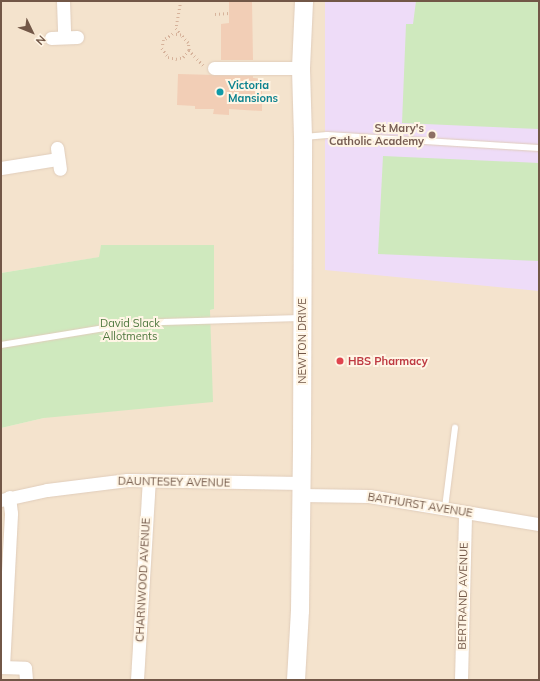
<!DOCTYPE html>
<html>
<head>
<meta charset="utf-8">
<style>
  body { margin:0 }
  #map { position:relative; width:540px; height:681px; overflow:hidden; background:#fcf1df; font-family:Mulish,sans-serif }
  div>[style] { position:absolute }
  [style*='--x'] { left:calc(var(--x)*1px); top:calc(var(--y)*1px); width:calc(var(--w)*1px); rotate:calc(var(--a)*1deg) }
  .residential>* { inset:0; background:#f4e3cd }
  .education>* { inset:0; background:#eedcf8 }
  .green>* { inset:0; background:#cfe9be }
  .building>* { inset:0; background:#f2ceb6 }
  .path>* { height:2.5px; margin-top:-1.25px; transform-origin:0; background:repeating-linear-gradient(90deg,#d6b29a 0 1px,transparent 0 4px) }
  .roads { filter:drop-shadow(0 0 1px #e0cdbb) drop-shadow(0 0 1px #e0cdbb) }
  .service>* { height:6px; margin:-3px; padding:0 3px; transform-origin:3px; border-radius:3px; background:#fff }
  .minor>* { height:13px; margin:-6.5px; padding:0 6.5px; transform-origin:6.5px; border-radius:6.5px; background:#fff }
  .secondary>* { height:18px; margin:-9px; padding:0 9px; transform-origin:9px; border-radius:9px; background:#fff }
  .dots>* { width:11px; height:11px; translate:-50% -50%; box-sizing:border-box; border:2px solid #fff5e5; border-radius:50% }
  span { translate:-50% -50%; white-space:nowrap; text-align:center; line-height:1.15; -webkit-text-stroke:4px #fff5e5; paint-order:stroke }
  .culture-label { font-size:11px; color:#0d838f; font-weight:700 }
  .left { translate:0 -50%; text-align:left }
  .education-label { font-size:11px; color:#785e54; font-weight:700 }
  .right { translate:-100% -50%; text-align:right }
  .park-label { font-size:11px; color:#4f783f }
  .street-label { font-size:11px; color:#725747 }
  .health-label { font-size:11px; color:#be3a42; font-weight:700 }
  .frame { position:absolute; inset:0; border:2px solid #725747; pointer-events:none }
  .north { position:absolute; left:12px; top:12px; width:40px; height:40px; -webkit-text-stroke:3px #fff5e5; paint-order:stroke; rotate:133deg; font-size:11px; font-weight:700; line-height:16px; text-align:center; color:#725747 }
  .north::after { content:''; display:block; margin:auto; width:14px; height:18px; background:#725747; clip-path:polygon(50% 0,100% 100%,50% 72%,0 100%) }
</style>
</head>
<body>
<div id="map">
  <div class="residential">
    <div style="clip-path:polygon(1px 1px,539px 1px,539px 680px,1px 680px,1px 428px,44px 418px,210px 310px,214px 309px,101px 246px,100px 257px,1px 273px)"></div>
  </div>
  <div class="education">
    <div style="clip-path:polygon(325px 1px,539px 1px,539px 291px,325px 270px)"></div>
  </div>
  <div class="green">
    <div style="clip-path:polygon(416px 1px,539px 1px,539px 129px,402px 123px,406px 24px,413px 24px)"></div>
    <div style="clip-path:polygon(383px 156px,539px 163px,539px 261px,378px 254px)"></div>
    <div style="clip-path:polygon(101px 245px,214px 245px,214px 309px,210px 310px,213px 402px,44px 418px,1px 428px,1px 273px,99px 257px)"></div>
  </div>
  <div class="building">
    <div style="clip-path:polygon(229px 1px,252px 1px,253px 60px,221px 60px,221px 24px,229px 23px)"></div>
    <div style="clip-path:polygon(178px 74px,253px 76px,253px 78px,262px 79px,262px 111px,229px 109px,229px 115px,213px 114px,214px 109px,195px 109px,195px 106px,177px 105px)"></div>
  </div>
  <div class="path">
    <div style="--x:181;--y:1;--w:27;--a:100"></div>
    <div style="--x:176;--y:28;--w:8;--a:50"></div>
    <div style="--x:215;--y:14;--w:14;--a:-4"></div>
    <div style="--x:189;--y:50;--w:7;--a:-98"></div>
    <div style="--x:188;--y:43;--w:11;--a:-131"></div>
    <div style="--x:181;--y:35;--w:8;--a:-173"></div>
    <div style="--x:173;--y:34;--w:11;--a:146"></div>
    <div style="--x:164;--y:40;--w:8;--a:104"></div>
    <div style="--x:162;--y:48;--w:11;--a:56"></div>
    <div style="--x:168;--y:57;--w:8;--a:14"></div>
    <div style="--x:176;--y:59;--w:7;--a:-16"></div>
    <div style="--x:183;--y:57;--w:9;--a:-49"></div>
    <div style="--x:189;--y:50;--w:21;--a:47"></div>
  </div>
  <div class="roads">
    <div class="service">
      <div style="--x:304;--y:137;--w:23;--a:-5"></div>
      <div style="--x:327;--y:135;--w:212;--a:3.5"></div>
      <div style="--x:1;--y:345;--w:111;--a:-9.3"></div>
      <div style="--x:111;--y:327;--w:52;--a:-5.5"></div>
      <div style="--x:163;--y:322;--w:137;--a:-1.7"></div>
      <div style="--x:445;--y:508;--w:81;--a:-82.9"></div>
    </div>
    <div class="minor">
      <div style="--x:63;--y:1;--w:35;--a:88"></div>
      <div style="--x:51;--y:38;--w:26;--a:-2"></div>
      <div style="--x:214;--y:68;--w:87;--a:0"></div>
      <div style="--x:57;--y:148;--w:21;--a:82"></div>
      <div style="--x:1;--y:168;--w:58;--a:-9"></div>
      <div style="--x:301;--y:495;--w:68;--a:0.8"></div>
      <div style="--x:369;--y:496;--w:172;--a:9.4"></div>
      <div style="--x:1;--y:500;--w:47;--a:-12.3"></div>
      <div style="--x:47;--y:490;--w:81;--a:-7.1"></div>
      <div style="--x:127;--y:480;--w:174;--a:1"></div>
      <div style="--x:1;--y:667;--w:24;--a:2"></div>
      <div style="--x:25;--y:668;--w:12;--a:85"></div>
      <div style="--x:3;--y:667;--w:154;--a:-87"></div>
      <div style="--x:11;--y:513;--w:16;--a:-97"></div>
      <div style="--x:137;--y:680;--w:200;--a:-86.6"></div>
      <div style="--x:461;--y:680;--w:168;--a:-88.6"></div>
    </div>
    <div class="secondary">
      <div style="--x:296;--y:680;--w:69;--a:-86.7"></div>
      <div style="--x:300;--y:611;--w:159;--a:-89.3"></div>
      <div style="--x:302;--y:452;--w:315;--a:-89.8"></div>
      <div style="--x:303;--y:137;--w:69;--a:-91.7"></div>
      <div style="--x:301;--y:68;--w:67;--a:-87.4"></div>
    </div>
  </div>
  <div class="dots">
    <div style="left:220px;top:92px;background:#0f9aa8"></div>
    <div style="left:432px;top:135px;background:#8d6e63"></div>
    <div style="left:340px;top:361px;background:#e0444e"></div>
  </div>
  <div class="culture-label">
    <span class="left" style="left:228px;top:92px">Victoria<br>Mansions</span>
  </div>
  <div class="education-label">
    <span class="right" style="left:424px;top:135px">St Mary's<br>Catholic Academy</span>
  </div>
  <div class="park-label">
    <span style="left:130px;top:330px">David Slack<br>Allotments</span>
  </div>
  <div class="street-label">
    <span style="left:302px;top:341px;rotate:-90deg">NEWTON DRIVE</span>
    <span style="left:174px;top:482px;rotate:1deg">DAUNTESEY AVENUE</span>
    <span style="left:420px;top:505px;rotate:9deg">BATHURST AVENUE</span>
    <span style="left:143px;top:580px;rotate:-87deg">CHARNWOOD AVENUE</span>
    <span style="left:463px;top:596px;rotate:-89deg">BERTRAND AVENUE</span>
  </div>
  <div class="health-label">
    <span class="left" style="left:348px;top:361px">HBS Pharmacy</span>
  </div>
  <div class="frame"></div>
  <div class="north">N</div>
</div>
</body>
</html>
